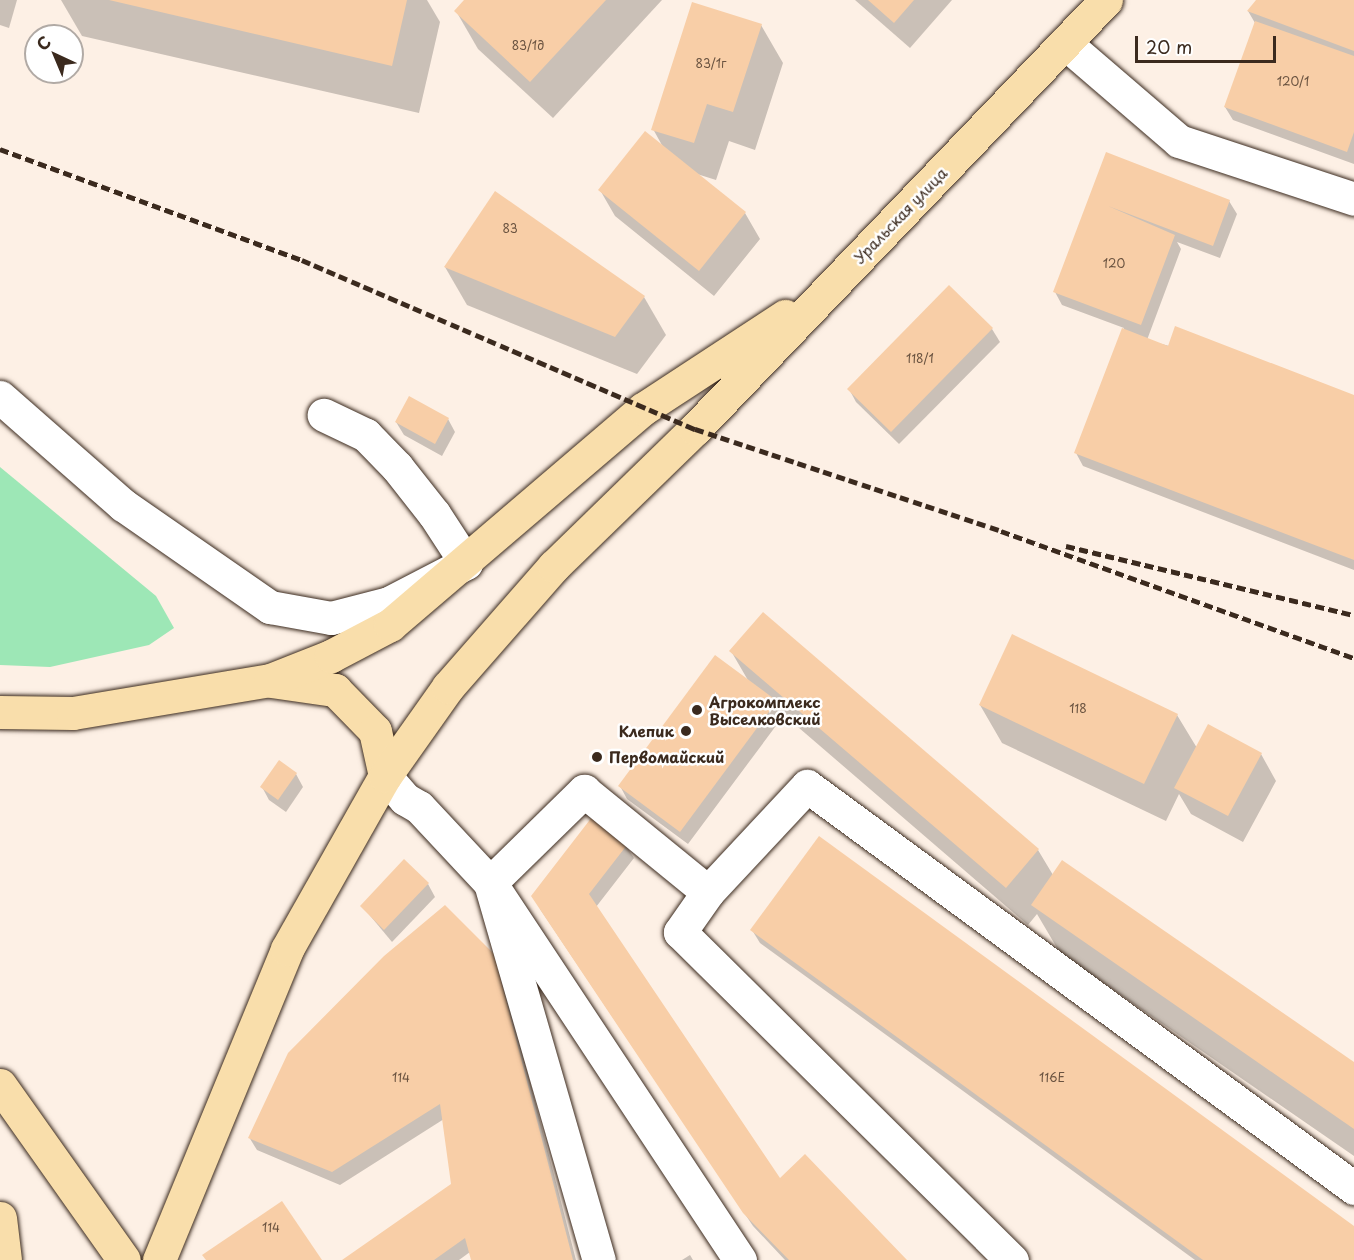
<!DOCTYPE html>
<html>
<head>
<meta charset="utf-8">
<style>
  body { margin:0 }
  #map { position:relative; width:1354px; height:1260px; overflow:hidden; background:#fdf0e5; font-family:"Playpen Sans",sans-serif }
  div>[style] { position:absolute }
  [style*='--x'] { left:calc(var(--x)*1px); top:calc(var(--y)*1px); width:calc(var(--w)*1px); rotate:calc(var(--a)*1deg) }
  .green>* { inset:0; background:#9de7b6 }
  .shadow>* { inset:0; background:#0003 }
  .building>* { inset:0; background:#f8cea7 }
  .roads { filter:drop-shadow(0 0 2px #3b2a1e) drop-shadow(0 0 2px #3b2a1e) }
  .minor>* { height:33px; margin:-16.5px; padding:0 16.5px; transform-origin:16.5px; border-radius:16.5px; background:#fff }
  .major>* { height:33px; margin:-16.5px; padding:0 16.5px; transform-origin:16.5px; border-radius:16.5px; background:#f9deab }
  .rail>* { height:4.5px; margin-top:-2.25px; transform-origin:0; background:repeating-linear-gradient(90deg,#3b2a1e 0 9px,transparent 0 13.5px) }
  .dots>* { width:16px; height:16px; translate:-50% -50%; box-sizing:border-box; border:3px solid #fff; border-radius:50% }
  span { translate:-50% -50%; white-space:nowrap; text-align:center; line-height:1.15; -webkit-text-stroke:5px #fff; paint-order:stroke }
  .number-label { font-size:12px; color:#6a5340 }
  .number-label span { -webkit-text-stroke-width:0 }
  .street-label { font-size:15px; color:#3b2a1e }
  .poi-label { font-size:15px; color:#3b2a1e; font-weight:700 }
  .left { translate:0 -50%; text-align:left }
  .right { translate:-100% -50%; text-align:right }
  .north { position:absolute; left:24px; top:24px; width:60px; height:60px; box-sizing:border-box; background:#fff; border:2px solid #b1aaa5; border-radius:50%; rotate:316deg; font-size:16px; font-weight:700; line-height:24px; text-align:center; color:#3b2a1e }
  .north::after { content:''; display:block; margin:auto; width:21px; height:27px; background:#3b2a1e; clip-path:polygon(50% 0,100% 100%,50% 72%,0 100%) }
  .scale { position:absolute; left:1135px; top:36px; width:141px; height:27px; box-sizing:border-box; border:3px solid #3b2a1e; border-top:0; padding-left:8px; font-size:18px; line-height:21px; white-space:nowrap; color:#3b2a1e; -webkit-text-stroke:4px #fff; paint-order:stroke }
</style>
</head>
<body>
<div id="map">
  <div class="green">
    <div style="clip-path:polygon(0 467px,156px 596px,174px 628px,149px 645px,50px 667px,0 665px)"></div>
  </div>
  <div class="shadow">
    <div style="clip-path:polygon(0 0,17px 0,9px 28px,0 25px)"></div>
    <div style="clip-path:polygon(61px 0,427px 0,440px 22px,419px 113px,82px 36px)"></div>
    <div style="clip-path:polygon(466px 0,662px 0,553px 118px,478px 49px,456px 11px)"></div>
    <div style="clip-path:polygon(855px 0,952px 0,910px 48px)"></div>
    <div style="clip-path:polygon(1258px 0,1354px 0,1354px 164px,1233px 120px,1225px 107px,1255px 23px,1248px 11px)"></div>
    <div style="clip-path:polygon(761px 25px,783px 63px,755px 150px,729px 141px,716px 180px,697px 174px,745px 213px,760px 239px,714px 296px,615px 216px,600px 190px,663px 147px,653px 129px)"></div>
    <div style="clip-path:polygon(1106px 154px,1229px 201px,1237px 214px,1220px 258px,1177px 242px,1181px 249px,1147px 340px,1354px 396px,1354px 570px,1083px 466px,1076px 453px,1124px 328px,1062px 305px,1055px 292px)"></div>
    <div style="clip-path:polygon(445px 267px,644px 297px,666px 335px,637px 374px,467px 305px)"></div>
    <div style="clip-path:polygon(949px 287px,992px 329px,1000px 342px,899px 444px,856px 402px,849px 389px)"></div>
    <div style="clip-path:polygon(448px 419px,455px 432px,442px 456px,404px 435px,396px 422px)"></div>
    <div style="clip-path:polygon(731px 651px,1038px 850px,1053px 875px,1354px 1064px,1354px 1156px,1060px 953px,1037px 914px,1028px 925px,784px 715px,688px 844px,627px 799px,620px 786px,749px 682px)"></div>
    <div style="clip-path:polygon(980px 705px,1177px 715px,1197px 748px,1261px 754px,1276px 781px,1243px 842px,1191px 814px,1179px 794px,1166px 821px,1002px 743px)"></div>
    <div style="clip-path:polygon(296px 774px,303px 787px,286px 812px,269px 800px,262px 787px)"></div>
    <div style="clip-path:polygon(626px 846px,634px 858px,596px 907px,779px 1180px,905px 1260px,785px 1260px,753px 1226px,540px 909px)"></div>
    <div style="clip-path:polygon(428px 884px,435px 897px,392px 942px,362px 906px)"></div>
    <div style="clip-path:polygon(752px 930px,1354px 1228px,1354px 1260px,1195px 1260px,760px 943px)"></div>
    <div style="clip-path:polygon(501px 969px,576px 1260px,472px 1260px,470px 1252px,459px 1260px,345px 1260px,453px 1185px,444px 1119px,340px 1185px,257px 1150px,249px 1137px)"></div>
    <div style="clip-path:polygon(690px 1255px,693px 1260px,682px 1260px)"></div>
  </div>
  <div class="building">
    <div style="clip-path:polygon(109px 0,407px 0,392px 66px)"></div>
    <div style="clip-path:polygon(464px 0,606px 0,530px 82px,454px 11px)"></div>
    <div style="clip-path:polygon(868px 0,914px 0,894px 23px)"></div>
    <div style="clip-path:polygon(1256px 0,1354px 0,1354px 51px,1247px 11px)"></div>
    <div style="clip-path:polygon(692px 2px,762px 24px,733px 112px,707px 104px,694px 143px,651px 130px)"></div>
    <div style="clip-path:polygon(1255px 21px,1354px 56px,1354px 132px,1347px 152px,1224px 107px)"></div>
    <div style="clip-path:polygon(645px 131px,746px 212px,699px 271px,598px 190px)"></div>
    <div style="clip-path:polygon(1106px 152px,1230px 200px,1213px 246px,1108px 206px,1175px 235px,1141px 325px,1053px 292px)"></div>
    <div style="clip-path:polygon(495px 191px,645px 296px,615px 337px,444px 267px)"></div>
    <div style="clip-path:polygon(949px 285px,993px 328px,891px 432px,847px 389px)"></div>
    <div style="clip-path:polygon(1175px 326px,1354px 395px,1354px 560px,1074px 453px,1122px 328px,1168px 346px)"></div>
    <div style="clip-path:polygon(409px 396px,449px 418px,435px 444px,395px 422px)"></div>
    <div style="clip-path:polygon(763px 612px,1039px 849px,1006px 888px,729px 651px)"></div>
    <div style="clip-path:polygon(1012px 634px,1178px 714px,1144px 784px,979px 705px)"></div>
    <div style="clip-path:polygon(715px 655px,777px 701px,680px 832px,618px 786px)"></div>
    <div style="clip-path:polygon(1208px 724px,1262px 753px,1228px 816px,1174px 788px)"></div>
    <div style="clip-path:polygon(279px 760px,297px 773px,278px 800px,260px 787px)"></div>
    <div style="clip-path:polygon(592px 817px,627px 845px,589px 894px,780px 1178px,805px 1154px,907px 1260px,789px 1260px,743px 1213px,531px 896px)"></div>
    <div style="clip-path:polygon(819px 836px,1354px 1226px,1354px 1260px,1203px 1260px,750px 930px)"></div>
    <div style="clip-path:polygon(404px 859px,429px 883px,384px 930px,360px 906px)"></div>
    <div style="clip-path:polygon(1062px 860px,1354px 1062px,1354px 1129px,1031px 905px)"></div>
    <div style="clip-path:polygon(445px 905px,494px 954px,573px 1260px,471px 1260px,465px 1238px,434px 1260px,342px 1260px,451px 1184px,440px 1104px,332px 1172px,248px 1138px,288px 1053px,384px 956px)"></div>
    <div style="clip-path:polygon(282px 1201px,322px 1260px,206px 1260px,202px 1255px)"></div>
  </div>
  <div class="roads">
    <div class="minor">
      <div style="--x:1065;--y:43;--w:150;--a:40.7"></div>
      <div style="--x:1179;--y:141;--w:184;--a:18.3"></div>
      <div style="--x:0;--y:397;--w:164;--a:41.3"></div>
      <div style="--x:123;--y:505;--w:179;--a:34.8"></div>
      <div style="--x:270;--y:607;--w:62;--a:10.2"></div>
      <div style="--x:331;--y:618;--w:60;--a:-14.5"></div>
      <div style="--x:389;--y:603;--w:87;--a:-27.5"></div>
      <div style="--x:466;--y:563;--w:59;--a:-123.1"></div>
      <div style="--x:434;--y:514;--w:60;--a:-128.2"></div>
      <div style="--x:397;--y:467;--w:45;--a:-134.1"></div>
      <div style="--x:366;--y:435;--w:47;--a:-154.5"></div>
      <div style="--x:385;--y:776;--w:30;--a:49"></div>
      <div style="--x:405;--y:799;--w:16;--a:30"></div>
      <div style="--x:419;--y:807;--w:104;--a:46.9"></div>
      <div style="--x:490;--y:883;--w:392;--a:73.9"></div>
      <div style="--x:708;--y:892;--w:145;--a:-47"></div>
      <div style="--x:807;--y:786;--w:679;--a:36.31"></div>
      <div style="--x:740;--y:1260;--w:452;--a:-123.5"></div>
      <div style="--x:490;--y:883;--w:132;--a:-44.4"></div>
      <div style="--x:584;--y:791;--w:160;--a:39.2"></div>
      <div style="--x:708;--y:892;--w:49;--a:125"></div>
      <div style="--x:680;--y:932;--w:467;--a:44.7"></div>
    </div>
    <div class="major">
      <div style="--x:271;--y:681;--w:65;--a:8"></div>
      <div style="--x:335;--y:690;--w:57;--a:45.7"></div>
      <div style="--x:375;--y:731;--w:46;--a:77.5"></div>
      <div style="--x:0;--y:712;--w:73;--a:0.8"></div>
      <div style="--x:73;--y:713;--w:200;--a:-9.5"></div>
      <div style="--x:270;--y:680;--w:66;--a:-21.5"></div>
      <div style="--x:331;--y:656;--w:67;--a:-27.7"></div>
      <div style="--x:390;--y:625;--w:333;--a:-40.5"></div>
      <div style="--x:643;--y:409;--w:170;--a:-33.2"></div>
      <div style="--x:0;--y:1085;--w:214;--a:54.7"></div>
      <div style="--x:0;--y:1218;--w:42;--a:83.2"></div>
      <div style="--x:159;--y:1260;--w:336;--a:-67.6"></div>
      <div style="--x:287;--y:949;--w:199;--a:-60.5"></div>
      <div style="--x:385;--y:776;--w:109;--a:-54.7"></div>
      <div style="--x:448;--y:687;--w:161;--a:-48.8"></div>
      <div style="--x:554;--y:566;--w:197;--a:-44.2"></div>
      <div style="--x:695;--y:429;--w:594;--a:-46.23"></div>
    </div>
  </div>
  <div class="rail">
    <div style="--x:0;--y:149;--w:322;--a:20.2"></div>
    <div style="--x:302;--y:260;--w:428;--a:23.3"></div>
    <div style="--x:695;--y:429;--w:323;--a:18.4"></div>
    <div style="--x:1001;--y:531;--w:375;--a:19.8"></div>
    <div style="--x:1066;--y:546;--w:296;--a:13.5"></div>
  </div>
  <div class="dots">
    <div style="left:697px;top:710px;background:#3b2a1e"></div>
    <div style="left:686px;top:731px;background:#3b2a1e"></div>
    <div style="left:597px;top:757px;background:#3b2a1e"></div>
  </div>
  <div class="number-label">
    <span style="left:528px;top:46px">83/1д</span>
    <span style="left:711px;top:64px">83/1г</span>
    <span style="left:1293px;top:82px">120/1</span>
    <span style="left:510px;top:229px">83</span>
    <span style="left:1114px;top:264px">120</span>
    <span style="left:920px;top:359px">118/1</span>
    <span style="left:1078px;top:709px">118</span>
    <span style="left:401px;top:1078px">114</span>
    <span style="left:1052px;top:1078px">116Е</span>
    <span style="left:271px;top:1228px">114</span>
  </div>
  <div class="street-label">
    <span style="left:900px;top:215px;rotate:-46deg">Уральская улица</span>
  </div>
  <div class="poi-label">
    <span class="left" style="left:709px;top:710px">Агрокомплекс<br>Выселковский</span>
    <span class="right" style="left:674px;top:731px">Клепик</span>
    <span class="left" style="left:609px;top:757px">Первомайский</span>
  </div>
  <div class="north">С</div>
  <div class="scale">20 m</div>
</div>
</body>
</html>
